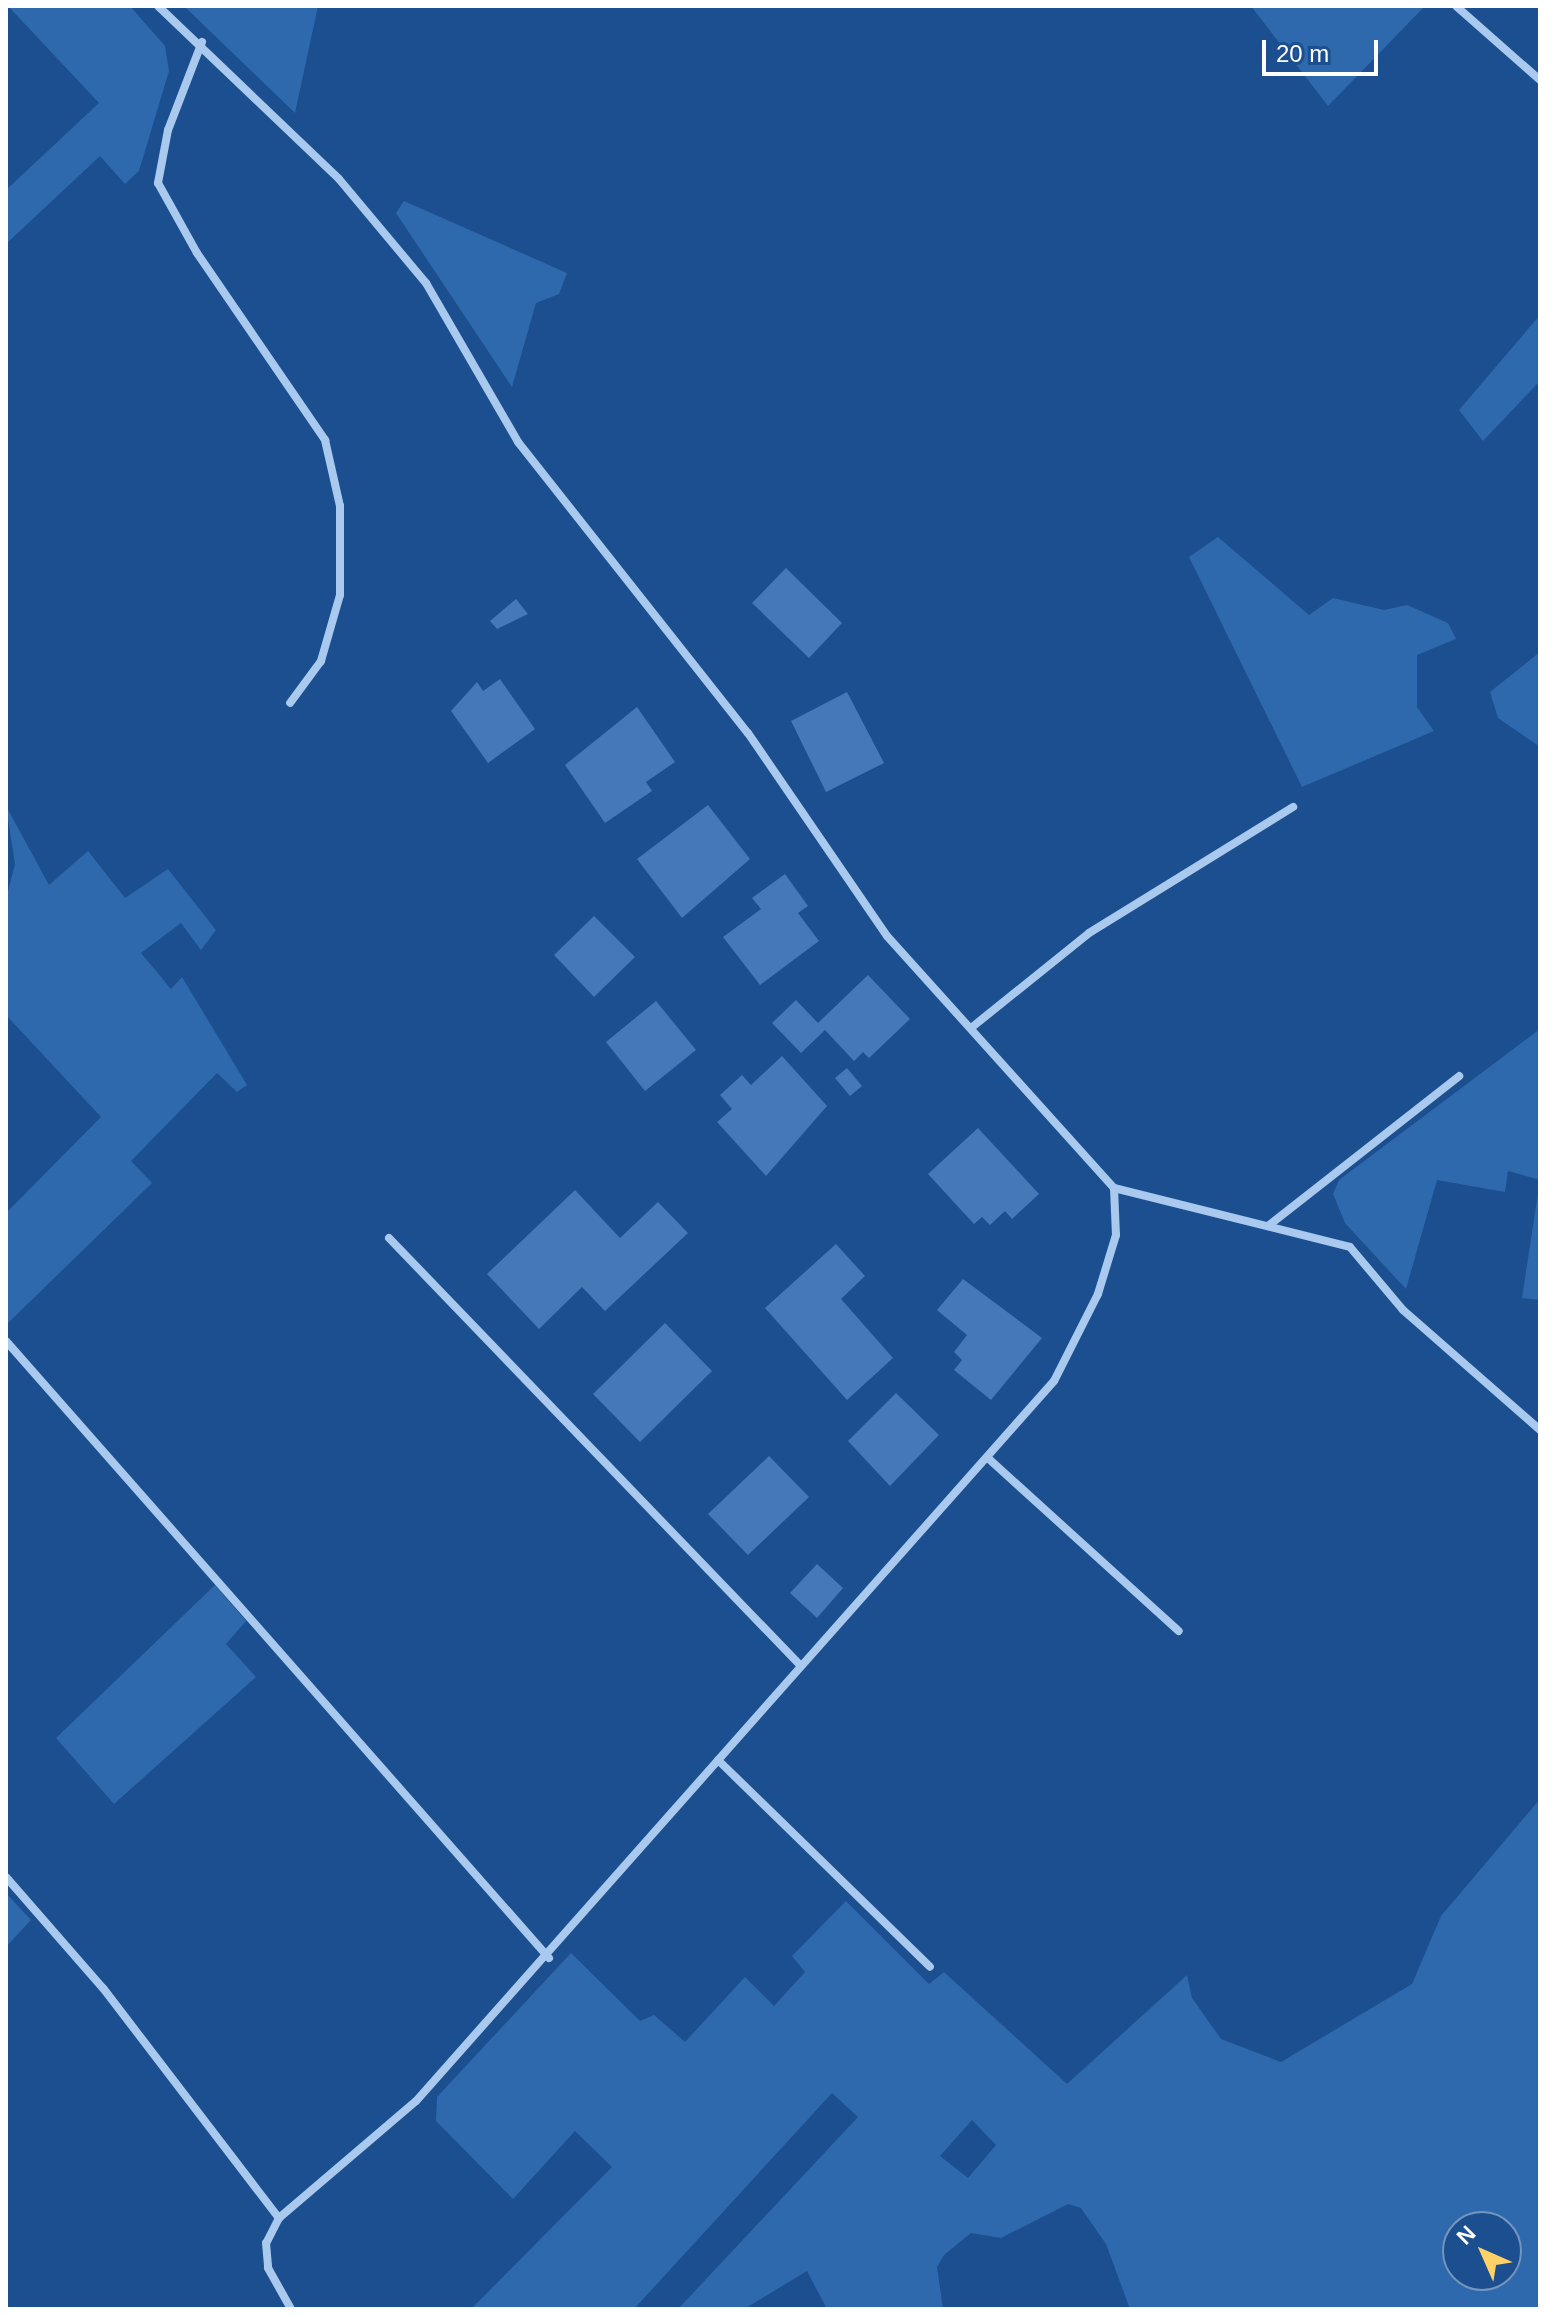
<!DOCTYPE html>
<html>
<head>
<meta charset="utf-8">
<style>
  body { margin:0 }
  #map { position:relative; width:1546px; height:2315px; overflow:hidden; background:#1b4f8f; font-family:Helvetica,sans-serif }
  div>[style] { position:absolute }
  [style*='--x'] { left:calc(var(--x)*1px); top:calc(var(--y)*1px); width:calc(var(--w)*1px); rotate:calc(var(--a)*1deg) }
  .green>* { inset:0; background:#2e69ad }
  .building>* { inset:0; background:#4478b7 }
  .street>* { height:8px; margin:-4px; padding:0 4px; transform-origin:4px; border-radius:4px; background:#a9c9ee }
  span { translate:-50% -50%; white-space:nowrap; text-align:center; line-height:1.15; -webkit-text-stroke:6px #1b4f8f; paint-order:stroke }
  .frame { position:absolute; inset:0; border:8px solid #fff; pointer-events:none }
  .north { position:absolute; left:1442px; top:2211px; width:80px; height:80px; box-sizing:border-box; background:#1b4f8f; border:2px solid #7695bc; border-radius:50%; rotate:315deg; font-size:22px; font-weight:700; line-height:32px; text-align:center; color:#fff }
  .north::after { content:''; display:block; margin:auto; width:28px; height:36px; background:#ffd166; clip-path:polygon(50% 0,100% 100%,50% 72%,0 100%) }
  .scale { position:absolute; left:1262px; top:40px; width:116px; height:36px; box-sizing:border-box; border:4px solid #fff; border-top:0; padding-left:10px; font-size:24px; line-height:28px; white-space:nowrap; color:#fff; -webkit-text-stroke:6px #1b4f8f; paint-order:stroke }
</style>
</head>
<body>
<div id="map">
  <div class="green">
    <div style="clip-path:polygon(8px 6px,130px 6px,165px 46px,169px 71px,139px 171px,125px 184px,100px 156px,6px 244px,6px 190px,99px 103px)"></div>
    <div style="clip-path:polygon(184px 6px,318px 6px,295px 113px,186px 8px)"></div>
    <div style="clip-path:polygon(1251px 6px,1425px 6px,1328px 106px)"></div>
    <div style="clip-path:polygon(404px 201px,567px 273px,559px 294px,536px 303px,512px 387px,396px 213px)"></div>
    <div style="clip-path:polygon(1540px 315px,1540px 381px,1483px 441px,1459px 410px)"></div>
    <div style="clip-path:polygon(1218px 537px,1309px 615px,1333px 598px,1384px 610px,1407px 605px,1448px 623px,1456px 639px,1417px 655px,1417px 707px,1434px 731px,1302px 787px,1189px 557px)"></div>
    <div style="clip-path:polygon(1540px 652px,1540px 747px,1498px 718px,1490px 692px)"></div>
    <div style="clip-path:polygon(6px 806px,49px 885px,88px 851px,125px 898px,168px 869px,216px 930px,201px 950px,181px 923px,141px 953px,171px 989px,182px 977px,247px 1085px,237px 1092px,217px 1073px,131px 1161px,152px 1183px,6px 1325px,6px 1213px,101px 1117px,6px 1015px,6px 899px,15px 864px)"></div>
    <div style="clip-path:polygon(1540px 1029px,1540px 1300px,1522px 1298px,1540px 1180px,1508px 1171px,1505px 1192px,1437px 1180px,1406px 1289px,1345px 1223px,1333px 1194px,1339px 1180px)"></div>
    <div style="clip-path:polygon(215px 1585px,246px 1621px,226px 1644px,256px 1677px,114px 1804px,56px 1738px)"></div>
    <div style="clip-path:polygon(evenodd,1540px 1799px,1540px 2309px,1130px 2309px,1106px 2244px,1081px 2208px,1068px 2204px,1001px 2238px,971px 2233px,944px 2255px,937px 2267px,943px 2309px,827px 2309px,807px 2271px,744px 2309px,678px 2309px,858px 2117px,832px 2093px,634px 2309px,472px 2308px,612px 2167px,575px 2131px,513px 2199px,436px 2121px,437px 2097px,571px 1953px,640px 2021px,654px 2015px,685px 2042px,745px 1977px,774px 2006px,805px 1972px,792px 1956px,846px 1901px,929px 1984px,944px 1972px,1067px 2084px,1187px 1975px,1192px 1998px,1221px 2039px,1281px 2062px,1412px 1984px,1441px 1916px,1540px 1799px,972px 2120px,996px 2145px,968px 2178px,940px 2156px,972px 2120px,1540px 1799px,1458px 2227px,1506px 2227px,1506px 2275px,1458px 2275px,1458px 2227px)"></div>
    <div style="clip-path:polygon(6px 1893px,31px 1920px,6px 1947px)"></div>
  </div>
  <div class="building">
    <div style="clip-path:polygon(786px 568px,842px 623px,809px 658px,752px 603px)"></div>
    <div style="clip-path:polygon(516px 599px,528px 614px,497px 629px,490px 621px)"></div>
    <div style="clip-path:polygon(500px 679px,535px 729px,488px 763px,451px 711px,477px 682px,483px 691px)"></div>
    <div style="clip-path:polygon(847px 692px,884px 763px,826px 792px,791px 721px)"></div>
    <div style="clip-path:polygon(637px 707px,675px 762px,646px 782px,652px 791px,605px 823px,565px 765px)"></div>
    <div style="clip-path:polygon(708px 805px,750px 859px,682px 918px,637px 859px)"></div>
    <div style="clip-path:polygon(785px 874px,808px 906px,798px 913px,819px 941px,760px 985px,723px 937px,761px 909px,752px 898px)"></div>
    <div style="clip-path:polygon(594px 916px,635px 957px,594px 997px,554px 955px)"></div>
    <div style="clip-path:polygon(868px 975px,910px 1019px,869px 1058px,863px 1052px,854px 1061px,825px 1030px,801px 1053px,772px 1023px,796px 1000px,818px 1023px)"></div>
    <div style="clip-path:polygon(656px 1001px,696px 1050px,645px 1091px,606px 1042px)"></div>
    <div style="clip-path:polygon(782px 1056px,827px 1106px,766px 1176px,717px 1122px,732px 1109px,720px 1095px,742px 1075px,751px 1085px)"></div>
    <div style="clip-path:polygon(847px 1068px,862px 1086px,850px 1096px,835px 1078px)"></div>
    <div style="clip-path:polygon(978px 1128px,1039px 1194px,1012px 1219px,1005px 1211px,990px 1225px,982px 1217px,974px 1224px,928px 1174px)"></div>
    <div style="clip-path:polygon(575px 1190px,620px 1238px,658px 1202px,688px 1233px,605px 1311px,582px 1287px,539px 1329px,487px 1274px)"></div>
    <div style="clip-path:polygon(836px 1244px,865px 1276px,841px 1299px,893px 1358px,847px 1400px,765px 1308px)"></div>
    <div style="clip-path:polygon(963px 1279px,1042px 1338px,991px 1400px,954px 1370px,962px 1360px,954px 1352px,967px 1335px,937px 1310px)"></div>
    <div style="clip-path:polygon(665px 1323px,712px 1371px,640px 1442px,593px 1394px)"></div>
    <div style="clip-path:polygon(896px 1393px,939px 1435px,890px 1486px,848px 1441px)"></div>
    <div style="clip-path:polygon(769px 1456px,809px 1497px,748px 1555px,708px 1514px)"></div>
    <div style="clip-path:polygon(817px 1564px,843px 1588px,817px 1618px,790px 1593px)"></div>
  </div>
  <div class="street">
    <div style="--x:158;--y:6;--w:250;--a:43.7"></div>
    <div style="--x:339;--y:179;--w:136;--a:50.1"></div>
    <div style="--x:426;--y:283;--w:184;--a:59.9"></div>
    <div style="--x:518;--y:442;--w:371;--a:51.7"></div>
    <div style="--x:748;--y:733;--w:246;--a:55.6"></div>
    <div style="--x:887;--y:936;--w:339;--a:48"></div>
    <div style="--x:1114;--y:1188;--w:47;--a:87.6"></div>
    <div style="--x:1116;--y:1235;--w:62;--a:107"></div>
    <div style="--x:1098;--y:1294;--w:97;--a:116.8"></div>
    <div style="--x:1054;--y:1381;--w:962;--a:131.54"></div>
    <div style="--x:416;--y:2101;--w:180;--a:139.5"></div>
    <div style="--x:279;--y:2218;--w:28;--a:117"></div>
    <div style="--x:266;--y:2243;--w:25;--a:85"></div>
    <div style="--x:268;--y:2268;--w:47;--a:60.7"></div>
    <div style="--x:1456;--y:6;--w:112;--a:41.4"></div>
    <div style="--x:202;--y:42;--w:94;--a:111.1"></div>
    <div style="--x:168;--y:130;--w:54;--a:100.7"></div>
    <div style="--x:158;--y:183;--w:80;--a:60.9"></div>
    <div style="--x:197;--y:253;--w:227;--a:55.6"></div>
    <div style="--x:325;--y:440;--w:68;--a:77.2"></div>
    <div style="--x:340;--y:506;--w:89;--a:90"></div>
    <div style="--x:340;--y:595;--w:69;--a:106.1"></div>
    <div style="--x:321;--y:661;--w:52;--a:126.4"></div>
    <div style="--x:971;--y:1028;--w:151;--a:-38.8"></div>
    <div style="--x:1089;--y:933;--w:240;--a:-31.7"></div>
    <div style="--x:1114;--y:1188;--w:243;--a:14"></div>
    <div style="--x:1350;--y:1247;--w:82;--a:49.9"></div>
    <div style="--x:1403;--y:1310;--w:182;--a:41.2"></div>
    <div style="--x:1268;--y:1226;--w:243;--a:-38.1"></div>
    <div style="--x:389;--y:1238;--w:591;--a:46.1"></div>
    <div style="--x:6;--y:1341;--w:822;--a:48.65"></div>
    <div style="--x:989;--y:1459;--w:256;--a:42.2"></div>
    <div style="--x:718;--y:1760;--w:296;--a:44.3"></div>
    <div style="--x:6;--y:1877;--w:147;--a:48.9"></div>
    <div style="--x:103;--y:1988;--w:290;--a:52.6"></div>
  </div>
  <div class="frame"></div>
  <div class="north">N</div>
  <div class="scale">20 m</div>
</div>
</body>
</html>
